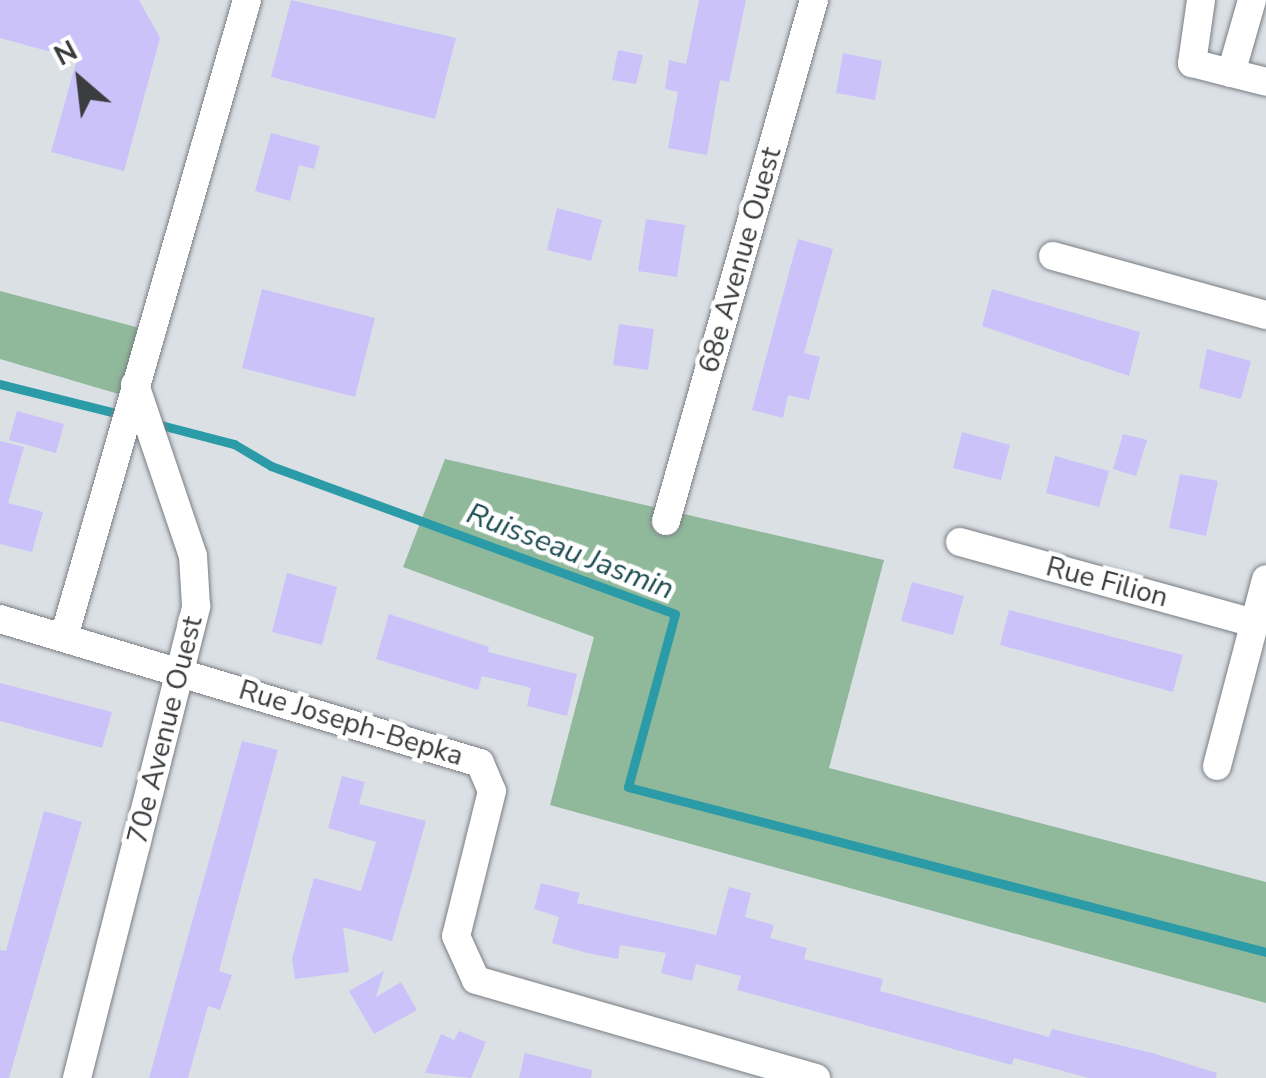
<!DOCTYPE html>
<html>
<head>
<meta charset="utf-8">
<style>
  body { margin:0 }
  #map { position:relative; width:1266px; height:1078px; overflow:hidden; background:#dbe0e5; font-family:"Nunito Sans",sans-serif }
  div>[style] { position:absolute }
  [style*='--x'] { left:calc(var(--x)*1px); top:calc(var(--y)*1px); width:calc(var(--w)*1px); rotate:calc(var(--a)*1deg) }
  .green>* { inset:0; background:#90b89b }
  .stream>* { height:9px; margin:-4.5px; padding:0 4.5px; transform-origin:4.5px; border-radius:4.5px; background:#2a9ba7 }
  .building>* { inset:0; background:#cbc2fa }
  .roads { filter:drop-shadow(0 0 2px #797d82) drop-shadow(0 0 2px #797d82) }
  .minor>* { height:28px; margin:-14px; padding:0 14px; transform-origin:14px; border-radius:14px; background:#fff }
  span { translate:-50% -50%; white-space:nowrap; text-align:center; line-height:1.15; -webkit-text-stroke:9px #fff; paint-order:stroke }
  .street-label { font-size:28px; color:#3a3c3e }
  .water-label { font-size:30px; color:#1d4c52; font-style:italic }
  .north { position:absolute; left:30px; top:30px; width:100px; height:100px; -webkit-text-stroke:8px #fff; paint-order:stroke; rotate:332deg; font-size:28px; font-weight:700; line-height:40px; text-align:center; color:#3a3c3e }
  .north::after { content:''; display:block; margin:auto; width:35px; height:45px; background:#3a3c3e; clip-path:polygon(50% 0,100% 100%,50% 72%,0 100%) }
</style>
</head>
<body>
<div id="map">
  <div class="green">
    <div style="clip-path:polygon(0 291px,151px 331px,132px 398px,0 359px)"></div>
    <div style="clip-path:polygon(445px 459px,884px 560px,829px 768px,1266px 882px,1266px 1003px,550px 805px,594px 637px,403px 567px)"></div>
  </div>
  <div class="stream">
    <div style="--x:0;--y:384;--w:127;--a:14.1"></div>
    <div style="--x:153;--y:423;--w:84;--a:14.5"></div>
    <div style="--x:234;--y:444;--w:43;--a:30.7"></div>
    <div style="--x:271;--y:466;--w:430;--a:20.1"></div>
    <div style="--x:675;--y:614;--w:179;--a:105.2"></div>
    <div style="--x:628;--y:787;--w:659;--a:14.5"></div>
  </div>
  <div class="building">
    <div style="clip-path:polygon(0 0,139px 0,160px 38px,124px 171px,51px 152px,77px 59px,0 38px)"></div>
    <div style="clip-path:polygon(291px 0,456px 38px,435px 119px,271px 77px)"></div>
    <div style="clip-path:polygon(699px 0,746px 0,729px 82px,720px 80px,707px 155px,668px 148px,678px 92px,665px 89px,669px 60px,686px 64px)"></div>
    <div style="clip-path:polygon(618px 50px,643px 55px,636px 84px,612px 80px)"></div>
    <div style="clip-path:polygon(843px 53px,882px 61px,875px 100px,836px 93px)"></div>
    <div style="clip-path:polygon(271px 133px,320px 146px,314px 169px,299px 165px,290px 201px,255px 191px)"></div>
    <div style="clip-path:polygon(557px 208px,602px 220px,591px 261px,547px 250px)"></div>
    <div style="clip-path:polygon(646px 219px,685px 225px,677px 277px,638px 271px)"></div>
    <div style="clip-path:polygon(798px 239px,833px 249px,804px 353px,820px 357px,809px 400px,788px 395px,783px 418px,752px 410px)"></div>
    <div style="clip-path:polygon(262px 289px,375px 318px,355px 397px,242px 368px)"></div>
    <div style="clip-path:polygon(992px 289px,1140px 332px,1129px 376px,982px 326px)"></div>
    <div style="clip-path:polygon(619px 324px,654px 329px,648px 370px,613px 365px)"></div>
    <div style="clip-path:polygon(1207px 349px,1251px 361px,1241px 399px,1199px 388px)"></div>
    <div style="clip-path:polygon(17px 411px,64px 424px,56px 453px,9px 440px)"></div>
    <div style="clip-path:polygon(962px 432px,1010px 445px,1001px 480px,953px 468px)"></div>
    <div style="clip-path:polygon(1123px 434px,1147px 440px,1136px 476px,1113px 469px)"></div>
    <div style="clip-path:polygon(0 441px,24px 447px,8px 503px,43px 512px,32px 552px,0 544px)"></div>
    <div style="clip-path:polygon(1055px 456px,1109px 471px,1099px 507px,1046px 493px)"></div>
    <div style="clip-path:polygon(1180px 474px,1218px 481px,1206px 536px,1169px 528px)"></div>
    <div style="clip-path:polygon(287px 573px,337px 587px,322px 645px,272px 632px)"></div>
    <div style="clip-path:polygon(912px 582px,964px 596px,953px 635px,901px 621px)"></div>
    <div style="clip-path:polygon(1009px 610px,1183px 655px,1173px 692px,1000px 645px)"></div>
    <div style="clip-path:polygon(389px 614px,489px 647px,488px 652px,577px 674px,567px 716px,527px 706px,531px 688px,482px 676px,478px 690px,376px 659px)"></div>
    <div style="clip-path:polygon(0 683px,112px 712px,102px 748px,0 721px)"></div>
    <div style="clip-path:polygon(242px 741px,278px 750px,219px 971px,232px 975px,220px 1010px,208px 1006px,188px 1078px,149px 1078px)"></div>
    <div style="clip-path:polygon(342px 776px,365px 782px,359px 804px,426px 821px,392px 941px,343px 927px,349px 972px,295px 979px,292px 959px,314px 878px,361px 891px,376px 842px,328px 828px)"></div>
    <div style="clip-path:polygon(44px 811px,82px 822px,9px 1078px,0 1078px,0 950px,6px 951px)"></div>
    <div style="clip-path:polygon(541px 883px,580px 893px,577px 903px,716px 935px,729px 887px,751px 893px,745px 917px,774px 925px,770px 938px,807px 948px,804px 959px,883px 979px,880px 991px,1049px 1037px,1052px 1029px,1152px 1053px,1217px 1073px,1216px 1078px,1089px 1078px,1014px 1058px,1012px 1065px,737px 990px,741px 976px,696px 964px,692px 981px,661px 973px,666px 953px,620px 945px,618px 959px,587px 953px,552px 943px,559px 917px,534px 909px)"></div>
    <div style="clip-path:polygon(384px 971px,376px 997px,401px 982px,417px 1010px,374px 1034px,349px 991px)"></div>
    <div style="clip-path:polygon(459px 1031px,486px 1042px,471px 1078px,425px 1073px,441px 1034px,454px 1040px)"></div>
    <div style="clip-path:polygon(525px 1053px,592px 1070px,591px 1078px,519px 1078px)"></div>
  </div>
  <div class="roads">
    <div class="minor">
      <div style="--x:1201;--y:0;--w:64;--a:98.1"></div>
      <div style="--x:1192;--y:63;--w:40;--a:14.4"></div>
      <div style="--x:1252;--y:0;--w:76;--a:106"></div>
      <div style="--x:1231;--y:73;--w:36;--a:14"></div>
      <div style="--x:1053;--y:256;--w:221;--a:15.5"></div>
      <div style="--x:666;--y:521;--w:542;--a:-74.14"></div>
      <div style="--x:960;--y:542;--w:305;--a:15.4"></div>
      <div style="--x:0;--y:619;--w:501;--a:16.7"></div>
      <div style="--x:480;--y:763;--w:30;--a:67"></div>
      <div style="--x:492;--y:791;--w:149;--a:103.9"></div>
      <div style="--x:456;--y:936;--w:48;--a:65.6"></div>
      <div style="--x:476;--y:980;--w:354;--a:16.1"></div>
      <div style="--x:64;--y:637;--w:663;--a:-73.97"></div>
      <div style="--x:1217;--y:766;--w:193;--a:-75.3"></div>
      <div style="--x:77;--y:1078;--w:487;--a:-75.8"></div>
      <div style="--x:196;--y:606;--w:50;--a:-93.4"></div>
      <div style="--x:193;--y:556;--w:181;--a:-108.7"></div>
    </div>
  </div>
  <div class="street-label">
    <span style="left:740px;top:260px;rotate:-74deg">68e Avenue Ouest</span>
    <span style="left:1107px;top:582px;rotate:15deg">Rue Filion</span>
    <span style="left:351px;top:723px;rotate:17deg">Rue Joseph-Bepka</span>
    <span style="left:165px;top:730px;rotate:-76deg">70e Avenue Ouest</span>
  </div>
  <div class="water-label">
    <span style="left:570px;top:552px;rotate:21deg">Ruisseau Jasmin</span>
  </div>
  <div class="north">N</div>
</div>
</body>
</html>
